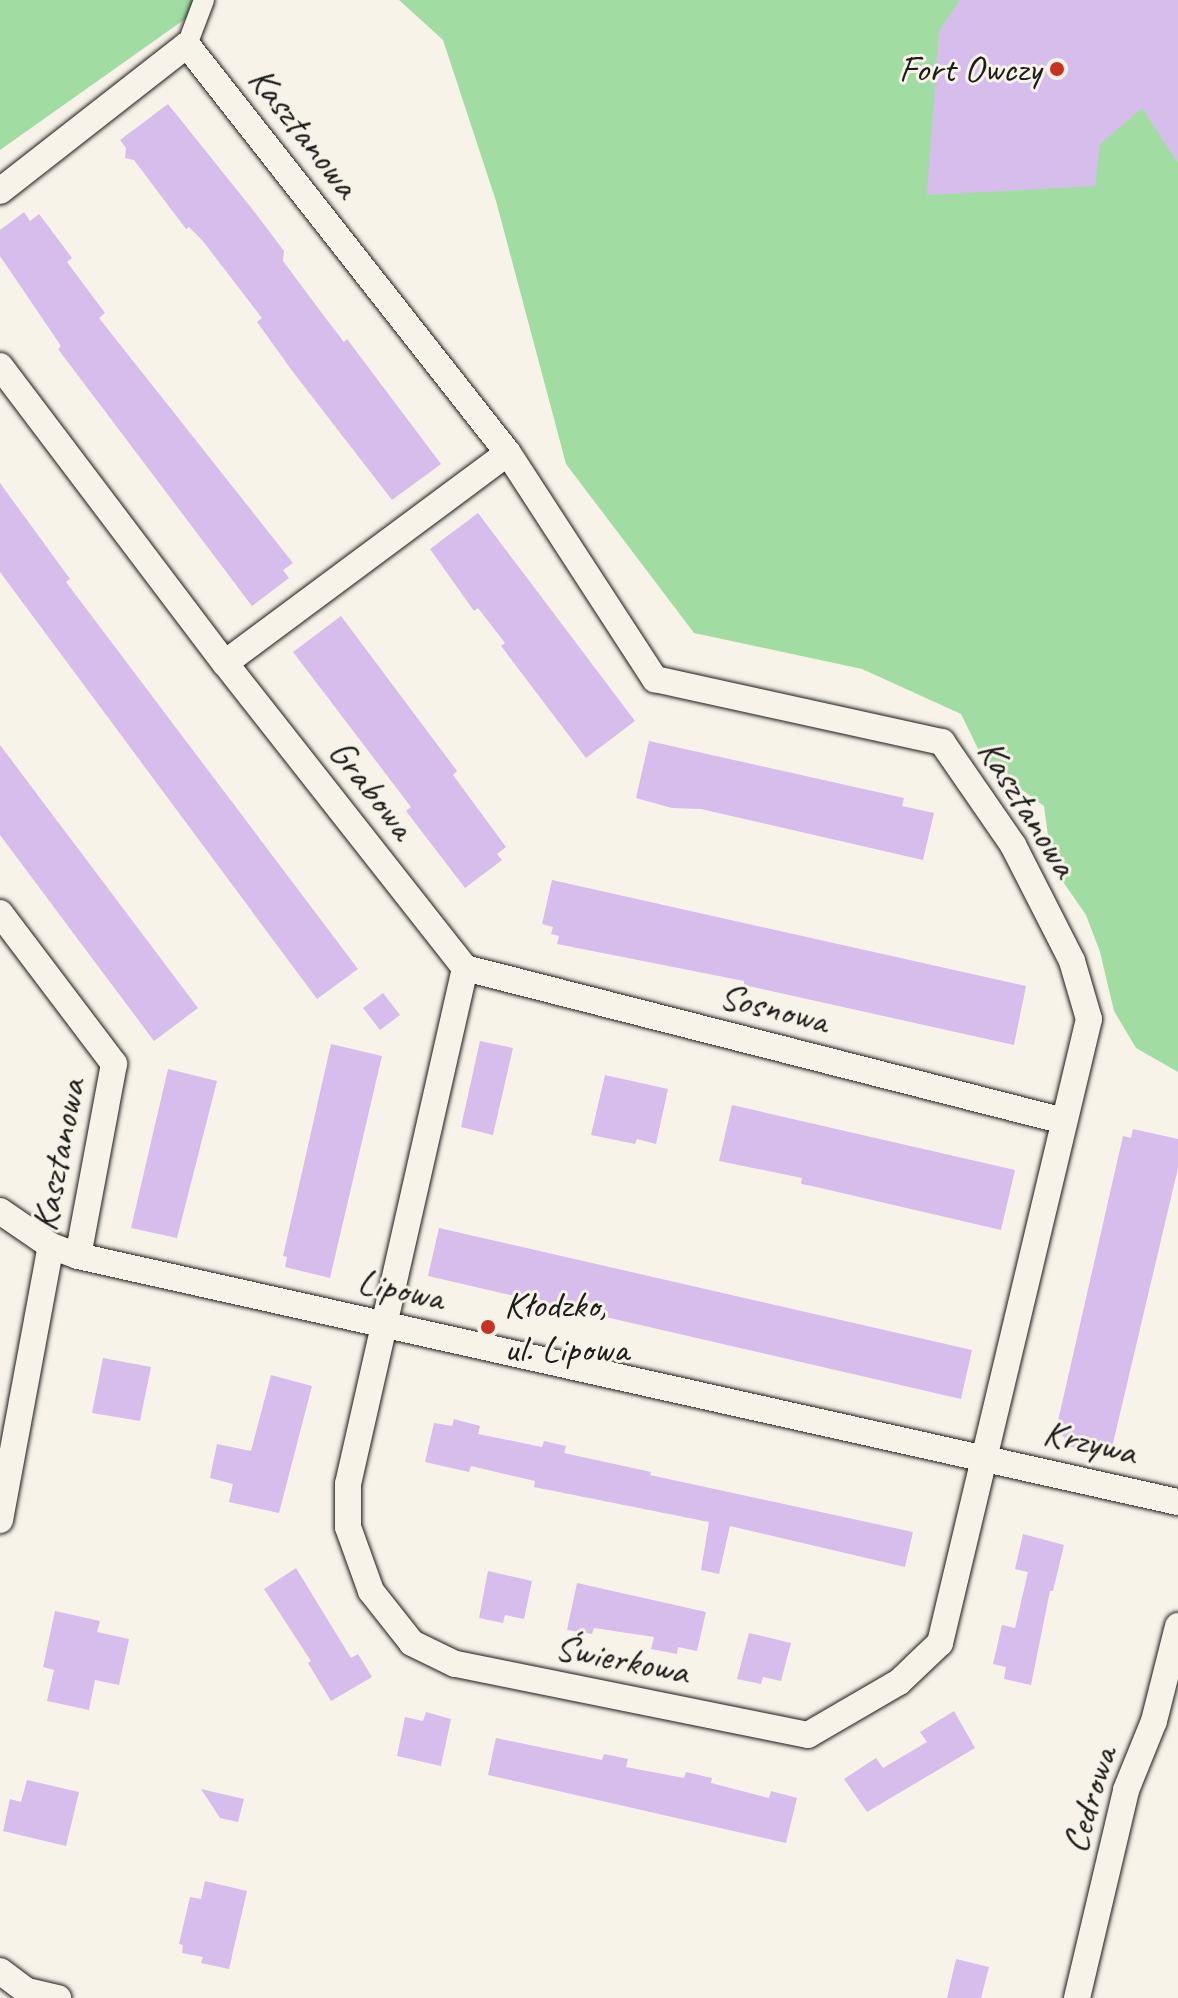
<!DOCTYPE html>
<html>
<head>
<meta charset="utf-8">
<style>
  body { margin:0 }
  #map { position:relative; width:1178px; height:1998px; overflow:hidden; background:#f7f3e8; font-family:Caveat,sans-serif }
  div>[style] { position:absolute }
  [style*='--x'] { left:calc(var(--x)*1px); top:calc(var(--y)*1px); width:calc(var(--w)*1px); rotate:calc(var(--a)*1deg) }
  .green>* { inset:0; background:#a1dda3 }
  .building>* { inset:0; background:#d7bdec }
  .roads { filter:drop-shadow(0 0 2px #1c1c1c) drop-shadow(0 0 2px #1c1c1c) }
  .pedestrian>* { height:20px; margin:-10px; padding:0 10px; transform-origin:10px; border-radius:10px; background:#f7f3e8 }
  .minor>* { height:26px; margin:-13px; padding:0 13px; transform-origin:13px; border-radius:13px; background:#f7f3e8 }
  .dots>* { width:22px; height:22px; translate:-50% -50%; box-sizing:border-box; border:4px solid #f7f3e8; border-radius:50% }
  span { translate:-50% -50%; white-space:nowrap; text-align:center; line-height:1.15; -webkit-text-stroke:6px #f7f3e8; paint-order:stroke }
  .poi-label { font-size:38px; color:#1c1c1c }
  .right { translate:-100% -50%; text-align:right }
  .left { translate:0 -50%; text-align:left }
  .street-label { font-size:38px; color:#1c1c1c }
</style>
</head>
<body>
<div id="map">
  <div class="green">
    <div style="clip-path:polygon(0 0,212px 0,0 150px)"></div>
    <div style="clip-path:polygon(399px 0,1178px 0,1178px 1072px,1136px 1048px,1114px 1011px,1100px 952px,1086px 915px,1052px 866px,1044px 806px,985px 763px,961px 714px,862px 669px,694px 633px,566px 464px,496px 201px,443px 40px)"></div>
  </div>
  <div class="building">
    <div style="clip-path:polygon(960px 0,1178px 0,1178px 163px,1142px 108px,1100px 144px,1095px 186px,927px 195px,939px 31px)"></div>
    <div style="clip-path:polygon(168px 104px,253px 210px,284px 251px,283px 261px,321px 312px,344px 342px,347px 339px,441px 464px,392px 500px,293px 372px,257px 322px,262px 318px,202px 240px,189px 227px,186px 229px,134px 160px,125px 158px,126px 148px,120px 140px)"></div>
    <div style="clip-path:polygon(24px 212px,30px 221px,39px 214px,72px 258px,67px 262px,105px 313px,99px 318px,293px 563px,283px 570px,289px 578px,252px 606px,58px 349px,61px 346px,0 256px,0 230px)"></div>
    <div style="clip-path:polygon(0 483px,70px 579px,66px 582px,358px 969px,317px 999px,0 572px)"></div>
    <div style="clip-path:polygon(478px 513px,635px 721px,586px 758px,501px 646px,505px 643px,478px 608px,474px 611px,430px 549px)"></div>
    <div style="clip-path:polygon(341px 616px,457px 771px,453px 775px,506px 847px,497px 854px,502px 860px,465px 888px,406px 811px,411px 807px,293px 652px)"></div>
    <div style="clip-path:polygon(649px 741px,904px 798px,902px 806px,934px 813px,923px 860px,701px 809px,672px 808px,636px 798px)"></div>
    <div style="clip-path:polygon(0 745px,198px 1008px,154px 1041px,0 835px)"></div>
    <div style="clip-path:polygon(552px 880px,1026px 986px,1014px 1045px,744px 985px,744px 981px,557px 944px,559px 936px,551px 934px,553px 927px,542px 924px)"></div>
    <div style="clip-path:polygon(383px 993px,400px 1015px,380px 1030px,363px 1008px)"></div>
    <div style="clip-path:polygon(480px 1041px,513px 1048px,493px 1135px,461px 1127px)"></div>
    <div style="clip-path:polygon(331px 1044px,382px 1056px,330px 1278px,285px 1267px,287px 1257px,283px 1256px)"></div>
    <div style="clip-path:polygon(168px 1069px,217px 1081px,177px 1238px,131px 1228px)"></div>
    <div style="clip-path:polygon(605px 1075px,668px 1089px,656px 1144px,637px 1139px,635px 1144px,591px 1135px)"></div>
    <div style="clip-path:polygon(732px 1105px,1015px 1170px,1001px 1230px,812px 1186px,801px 1184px,802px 1178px,719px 1161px)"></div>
    <div style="clip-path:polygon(1133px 1129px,1178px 1139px,1178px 1168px,1110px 1456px,1063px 1445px,1065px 1437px,1055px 1434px,1123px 1136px,1131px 1138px)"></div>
    <div style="clip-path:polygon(439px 1228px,972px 1350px,961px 1399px,428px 1276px)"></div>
    <div style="clip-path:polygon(103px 1358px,151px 1367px,140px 1421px,92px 1413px)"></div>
    <div style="clip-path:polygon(271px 1375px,312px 1386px,279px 1513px,229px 1502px,233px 1484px,210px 1478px,217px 1444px,251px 1451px)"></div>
    <div style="clip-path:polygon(454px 1419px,480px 1426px,478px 1434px,542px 1447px,544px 1441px,566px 1446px,564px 1453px,651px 1472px,650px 1475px,913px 1532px,905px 1567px,730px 1526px,719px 1574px,701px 1570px,709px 1522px,534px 1487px,535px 1481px,471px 1466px,469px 1472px,425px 1462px,434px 1423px,452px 1426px)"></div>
    <div style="clip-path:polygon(1023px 1534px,1064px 1545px,1053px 1591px,1050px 1591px,1031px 1685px,1004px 1679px,1006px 1667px,993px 1664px,1002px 1625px,1015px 1628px,1028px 1572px,1015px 1569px)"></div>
    <div style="clip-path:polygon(296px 1568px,351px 1658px,358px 1654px,372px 1677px,331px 1701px,308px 1663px,311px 1661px,264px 1589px)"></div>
    <div style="clip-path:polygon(488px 1571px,532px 1581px,524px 1619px,505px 1615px,503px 1623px,479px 1618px)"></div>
    <div style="clip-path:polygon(577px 1583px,706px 1612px,697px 1651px,678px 1647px,677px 1654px,651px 1649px,654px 1637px,594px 1628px,592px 1634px,567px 1630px)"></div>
    <div style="clip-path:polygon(55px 1611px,100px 1621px,97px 1632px,129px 1639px,119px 1685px,95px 1680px,89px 1710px,47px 1701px,54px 1670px,43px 1667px)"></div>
    <div style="clip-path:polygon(749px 1633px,791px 1643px,781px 1681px,763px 1677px,761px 1684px,737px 1679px)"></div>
    <div style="clip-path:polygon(954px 1711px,975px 1748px,867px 1812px,844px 1779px,876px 1758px,883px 1768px,927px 1742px,920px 1732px)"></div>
    <div style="clip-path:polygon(426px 1712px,451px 1719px,441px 1766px,397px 1756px,405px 1717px,423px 1721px)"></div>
    <div style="clip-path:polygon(496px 1738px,602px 1760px,604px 1754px,628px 1759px,626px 1767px,684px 1778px,686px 1772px,712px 1778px,711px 1783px,769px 1798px,771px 1791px,797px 1798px,786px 1843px,488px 1775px)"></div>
    <div style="clip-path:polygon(27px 1780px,79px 1792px,66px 1846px,3px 1831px,10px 1799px,21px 1802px)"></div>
    <div style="clip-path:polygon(201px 1789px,244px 1799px,238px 1822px,220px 1818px)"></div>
    <div style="clip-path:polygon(205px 1881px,247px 1891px,229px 1969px,201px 1963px,203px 1957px,182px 1953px,183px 1945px,179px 1944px,190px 1897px,201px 1899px)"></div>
    <div style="clip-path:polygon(956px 1959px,989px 1967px,981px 1998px,947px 1998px)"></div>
  </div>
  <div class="roads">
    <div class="pedestrian">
      <div style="--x:187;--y:45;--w:48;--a:-69.3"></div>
    </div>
    <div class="minor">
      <div style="--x:0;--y:191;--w:237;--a:-38"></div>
      <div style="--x:187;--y:45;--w:519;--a:51.81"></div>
      <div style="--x:508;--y:453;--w:270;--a:57"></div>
      <div style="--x:655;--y:679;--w:294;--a:12.4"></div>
      <div style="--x:942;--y:742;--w:125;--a:55.4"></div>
      <div style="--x:1013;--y:845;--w:130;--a:63"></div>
      <div style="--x:1072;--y:961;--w:60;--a:73.7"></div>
      <div style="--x:1089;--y:1019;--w:642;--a:103.43"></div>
      <div style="--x:940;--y:1643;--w:57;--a:136.4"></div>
      <div style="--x:899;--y:1682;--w:105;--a:149.8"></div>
      <div style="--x:808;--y:1735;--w:360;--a:-168.6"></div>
      <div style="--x:455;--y:1664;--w:48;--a:-154"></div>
      <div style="--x:412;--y:1643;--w:66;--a:-128.3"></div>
      <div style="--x:371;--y:1591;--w:68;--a:-109.8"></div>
      <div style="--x:348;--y:1527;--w:43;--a:-90"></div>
      <div style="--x:348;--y:1484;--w:529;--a:-77.22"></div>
      <div style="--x:0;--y:366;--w:373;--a:52.9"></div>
      <div style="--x:225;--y:663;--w:388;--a:51.8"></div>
      <div style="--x:225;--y:663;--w:352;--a:-36.6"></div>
      <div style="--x:0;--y:913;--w:189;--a:52.9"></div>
      <div style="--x:114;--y:1064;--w:195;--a:100.6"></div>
      <div style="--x:465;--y:968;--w:618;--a:14.33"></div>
      <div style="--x:0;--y:1211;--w:62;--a:34.5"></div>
      <div style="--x:51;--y:1246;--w:29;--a:20"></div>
      <div style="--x:78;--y:1256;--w:1127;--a:12.61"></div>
      <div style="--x:0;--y:1520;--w:279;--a:-79.5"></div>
      <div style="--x:0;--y:1971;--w:34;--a:37"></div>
      <div style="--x:27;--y:1991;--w:32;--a:13"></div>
      <div style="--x:1077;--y:1998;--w:214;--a:-76.7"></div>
      <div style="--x:1126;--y:1790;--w:74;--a:-67.9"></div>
      <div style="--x:1154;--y:1721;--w:98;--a:-75.8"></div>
    </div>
  </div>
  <div class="dots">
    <div style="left:1057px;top:69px;background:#c8321e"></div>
    <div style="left:488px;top:1327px;background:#c8321e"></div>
  </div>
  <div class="poi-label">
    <span class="right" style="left:1041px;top:69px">Fort Owczy</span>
    <span class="left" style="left:504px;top:1327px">Kłodzko,<br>ul. Lipowa</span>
  </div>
  <div class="street-label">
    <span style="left:304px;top:132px;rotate:52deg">Kasztanowa</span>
    <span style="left:372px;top:789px;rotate:52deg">Grabowa</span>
    <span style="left:1028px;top:808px;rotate:58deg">Kasztanowa</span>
    <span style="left:774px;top:1008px;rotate:14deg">Sosnowa</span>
    <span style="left:58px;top:1155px;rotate:-79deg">Kasztanowa</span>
    <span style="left:401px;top:1289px;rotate:12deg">Lipowa</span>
    <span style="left:1090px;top:1442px;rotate:13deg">Krzywa</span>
    <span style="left:622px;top:1659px;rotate:11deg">Świerkowa</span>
    <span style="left:1089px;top:1800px;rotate:-73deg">Cedrowa</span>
  </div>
</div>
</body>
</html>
